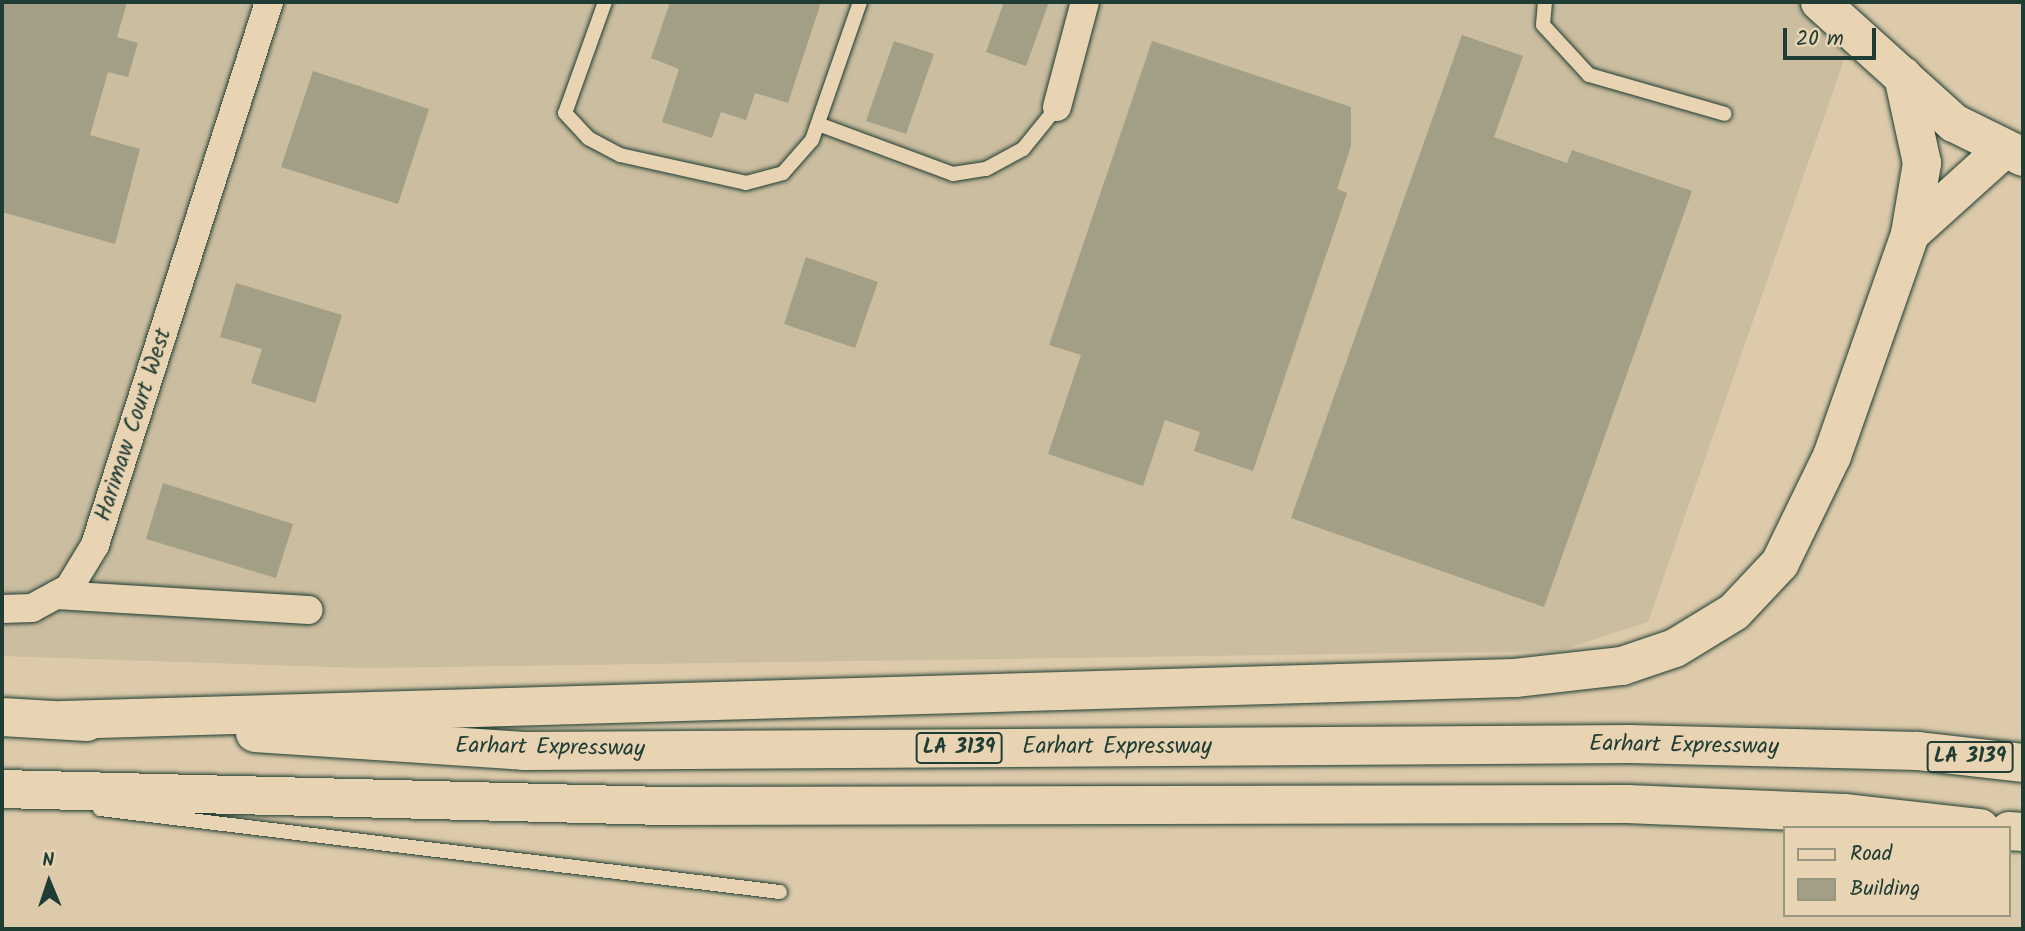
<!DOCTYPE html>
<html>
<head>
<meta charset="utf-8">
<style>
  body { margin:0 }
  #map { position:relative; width:2025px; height:931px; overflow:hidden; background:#dccaaa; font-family:Kalam,sans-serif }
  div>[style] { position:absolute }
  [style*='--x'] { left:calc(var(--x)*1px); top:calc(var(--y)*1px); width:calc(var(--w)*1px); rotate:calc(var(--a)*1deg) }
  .built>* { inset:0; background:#cbbd9f }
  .building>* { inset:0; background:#a29f86 }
  .roads { filter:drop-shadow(0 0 2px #1f3d34) drop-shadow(0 0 2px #1f3d34) }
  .lane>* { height:14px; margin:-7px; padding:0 7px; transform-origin:7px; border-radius:7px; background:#e8d3b2 }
  .street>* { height:28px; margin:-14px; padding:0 14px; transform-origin:14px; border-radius:14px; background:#e8d3b2 }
  .secondary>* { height:38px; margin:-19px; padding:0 19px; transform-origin:19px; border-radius:19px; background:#e8d3b2 }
  .highway>* { height:38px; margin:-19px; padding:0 19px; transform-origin:19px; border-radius:19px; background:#e8d3b2 }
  span { translate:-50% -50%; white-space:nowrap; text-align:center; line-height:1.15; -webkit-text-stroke:5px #e8d3b2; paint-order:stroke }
  .shield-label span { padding:2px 5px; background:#e8d3b2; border:2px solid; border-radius:5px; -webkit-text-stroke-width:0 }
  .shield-label { font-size:21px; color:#1f3d34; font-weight:700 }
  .street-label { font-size:23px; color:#1f3d34 }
  .frame { position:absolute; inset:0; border:4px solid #1f3d34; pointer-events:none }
  .legend { position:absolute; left:1783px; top:826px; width:228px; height:91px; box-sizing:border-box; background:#e8d3b2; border:2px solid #989780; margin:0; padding:9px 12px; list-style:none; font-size:21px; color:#1f3d34 }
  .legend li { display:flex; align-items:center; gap:14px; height:35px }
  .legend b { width:35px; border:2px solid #989780 }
  .north { position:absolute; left:14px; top:847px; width:70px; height:70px; -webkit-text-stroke:5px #e8d3b2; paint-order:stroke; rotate:358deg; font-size:19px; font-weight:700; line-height:28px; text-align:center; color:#1f3d34 }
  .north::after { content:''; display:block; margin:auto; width:24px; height:32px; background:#1f3d34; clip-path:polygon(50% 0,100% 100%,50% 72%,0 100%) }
  .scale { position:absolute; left:1783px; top:28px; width:93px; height:32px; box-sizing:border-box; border:4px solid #1f3d34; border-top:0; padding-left:9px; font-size:21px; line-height:24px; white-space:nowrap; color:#1f3d34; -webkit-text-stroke:5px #e8d3b2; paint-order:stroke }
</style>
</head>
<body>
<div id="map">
  <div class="built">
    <div style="clip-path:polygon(2px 2px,1844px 2px,1860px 14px,1648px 622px,1558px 651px,363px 668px,2px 656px)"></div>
  </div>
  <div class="building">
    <div style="clip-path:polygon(2px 2px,127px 2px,117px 37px,138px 43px,128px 77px,108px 72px,90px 135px,140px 149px,115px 244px,2px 212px)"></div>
    <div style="clip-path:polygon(670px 2px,821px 2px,788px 103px,755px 93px,746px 120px,721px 112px,712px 138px,662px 122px,679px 69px,651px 58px)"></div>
    <div style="clip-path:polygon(1004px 2px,1049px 2px,1026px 66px,986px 52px)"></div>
    <div style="clip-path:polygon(1462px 35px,1523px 56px,1494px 137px,1567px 163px,1572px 150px,1692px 191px,1544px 607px,1291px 518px)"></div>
    <div style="clip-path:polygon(894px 41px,934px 54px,906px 134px,866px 121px)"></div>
    <div style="clip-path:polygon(1152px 41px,1351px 107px,1351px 146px,1337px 189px,1347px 193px,1253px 471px,1194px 451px,1200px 432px,1165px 420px,1143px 486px,1048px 454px,1081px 355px,1049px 345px)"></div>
    <div style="clip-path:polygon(313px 71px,429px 109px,398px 204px,281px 167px)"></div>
    <div style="clip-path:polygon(806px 257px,878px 282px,855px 348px,784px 324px)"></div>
    <div style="clip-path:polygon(236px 283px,342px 315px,315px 403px,251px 383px,262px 349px,220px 337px)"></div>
    <div style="clip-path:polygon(163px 483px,293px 524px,276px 578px,146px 539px)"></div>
  </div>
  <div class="roads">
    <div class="lane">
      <div style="--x:605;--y:2;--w:118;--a:109.8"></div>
      <div style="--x:565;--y:113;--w:34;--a:47"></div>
      <div style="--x:588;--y:138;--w:36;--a:28"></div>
      <div style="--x:620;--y:155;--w:129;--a:12.5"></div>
      <div style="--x:746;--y:183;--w:38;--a:-15"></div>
      <div style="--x:783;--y:173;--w:44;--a:-48.7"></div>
      <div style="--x:812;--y:140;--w:146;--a:-70.8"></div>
      <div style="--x:1545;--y:2;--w:23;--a:95"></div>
      <div style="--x:1543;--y:25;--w:68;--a:47.4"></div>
      <div style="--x:1589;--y:75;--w:141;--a:16"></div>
      <div style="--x:818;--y:124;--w:144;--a:20.3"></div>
      <div style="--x:953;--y:174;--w:33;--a:-9"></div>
      <div style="--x:986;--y:169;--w:42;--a:-28.4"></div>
      <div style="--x:1023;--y:149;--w:54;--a:-51"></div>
      <div style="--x:100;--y:809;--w:685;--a:6.96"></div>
    </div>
    <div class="street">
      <div style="--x:1057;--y:107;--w:109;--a:-75.1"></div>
      <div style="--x:56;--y:595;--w:253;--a:3.4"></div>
      <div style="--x:2;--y:609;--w:30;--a:-2"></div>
      <div style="--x:32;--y:608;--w:42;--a:-28.4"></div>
      <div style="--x:69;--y:588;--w:50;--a:-58.8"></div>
      <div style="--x:95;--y:545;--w:570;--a:-72.23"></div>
    </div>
    <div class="secondary">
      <div style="--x:1820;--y:2;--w:181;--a:42.1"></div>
      <div style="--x:1954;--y:123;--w:77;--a:26.2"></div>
    </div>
    <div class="highway">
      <div style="--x:1910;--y:234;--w:124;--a:-42.1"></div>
      <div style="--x:2;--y:717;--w:85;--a:3.4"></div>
      <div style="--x:63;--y:720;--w:1453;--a:-1.66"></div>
      <div style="--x:1515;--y:678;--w:108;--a:-6.4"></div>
      <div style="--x:1622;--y:666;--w:56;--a:-18.8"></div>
      <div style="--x:1675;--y:648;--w:69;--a:-31.4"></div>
      <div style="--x:1734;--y:612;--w:67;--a:-46.8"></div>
      <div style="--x:1780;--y:563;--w:119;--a:-64.1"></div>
      <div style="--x:1832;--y:456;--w:235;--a:-70.6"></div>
      <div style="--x:1910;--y:234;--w:72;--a:-80.4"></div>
      <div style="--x:1922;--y:163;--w:89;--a:-102.3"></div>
      <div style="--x:255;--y:733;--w:269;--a:3.8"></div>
      <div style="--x:523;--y:751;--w:1106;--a:-0.36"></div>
      <div style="--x:1629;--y:744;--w:289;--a:1.4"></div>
      <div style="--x:1918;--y:751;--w:106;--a:6.5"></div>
      <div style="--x:2;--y:789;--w:662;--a:1.47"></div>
      <div style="--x:664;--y:806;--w:963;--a:-0.12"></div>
      <div style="--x:1627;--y:804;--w:217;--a:2.4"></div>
      <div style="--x:1844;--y:813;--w:137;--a:6.3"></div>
      <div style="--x:2009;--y:831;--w:14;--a:4"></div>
    </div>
  </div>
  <div class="shield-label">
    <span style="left:959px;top:748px">LA 3139</span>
    <span style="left:1970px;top:757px">LA 3139</span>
  </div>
  <div class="street-label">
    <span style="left:134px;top:425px;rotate:-72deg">Harimaw Court West</span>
    <span style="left:1684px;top:746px;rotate:1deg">Earhart Expressway</span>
    <span style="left:1117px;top:747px">Earhart Expressway</span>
    <span style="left:550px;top:748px;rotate:1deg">Earhart Expressway</span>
  </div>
  <div class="frame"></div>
  <ul class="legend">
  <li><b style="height:9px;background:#e8d3b2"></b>Road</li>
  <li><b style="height:19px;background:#a29f86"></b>Building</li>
  </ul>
  <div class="north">N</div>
  <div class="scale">20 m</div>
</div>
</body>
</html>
